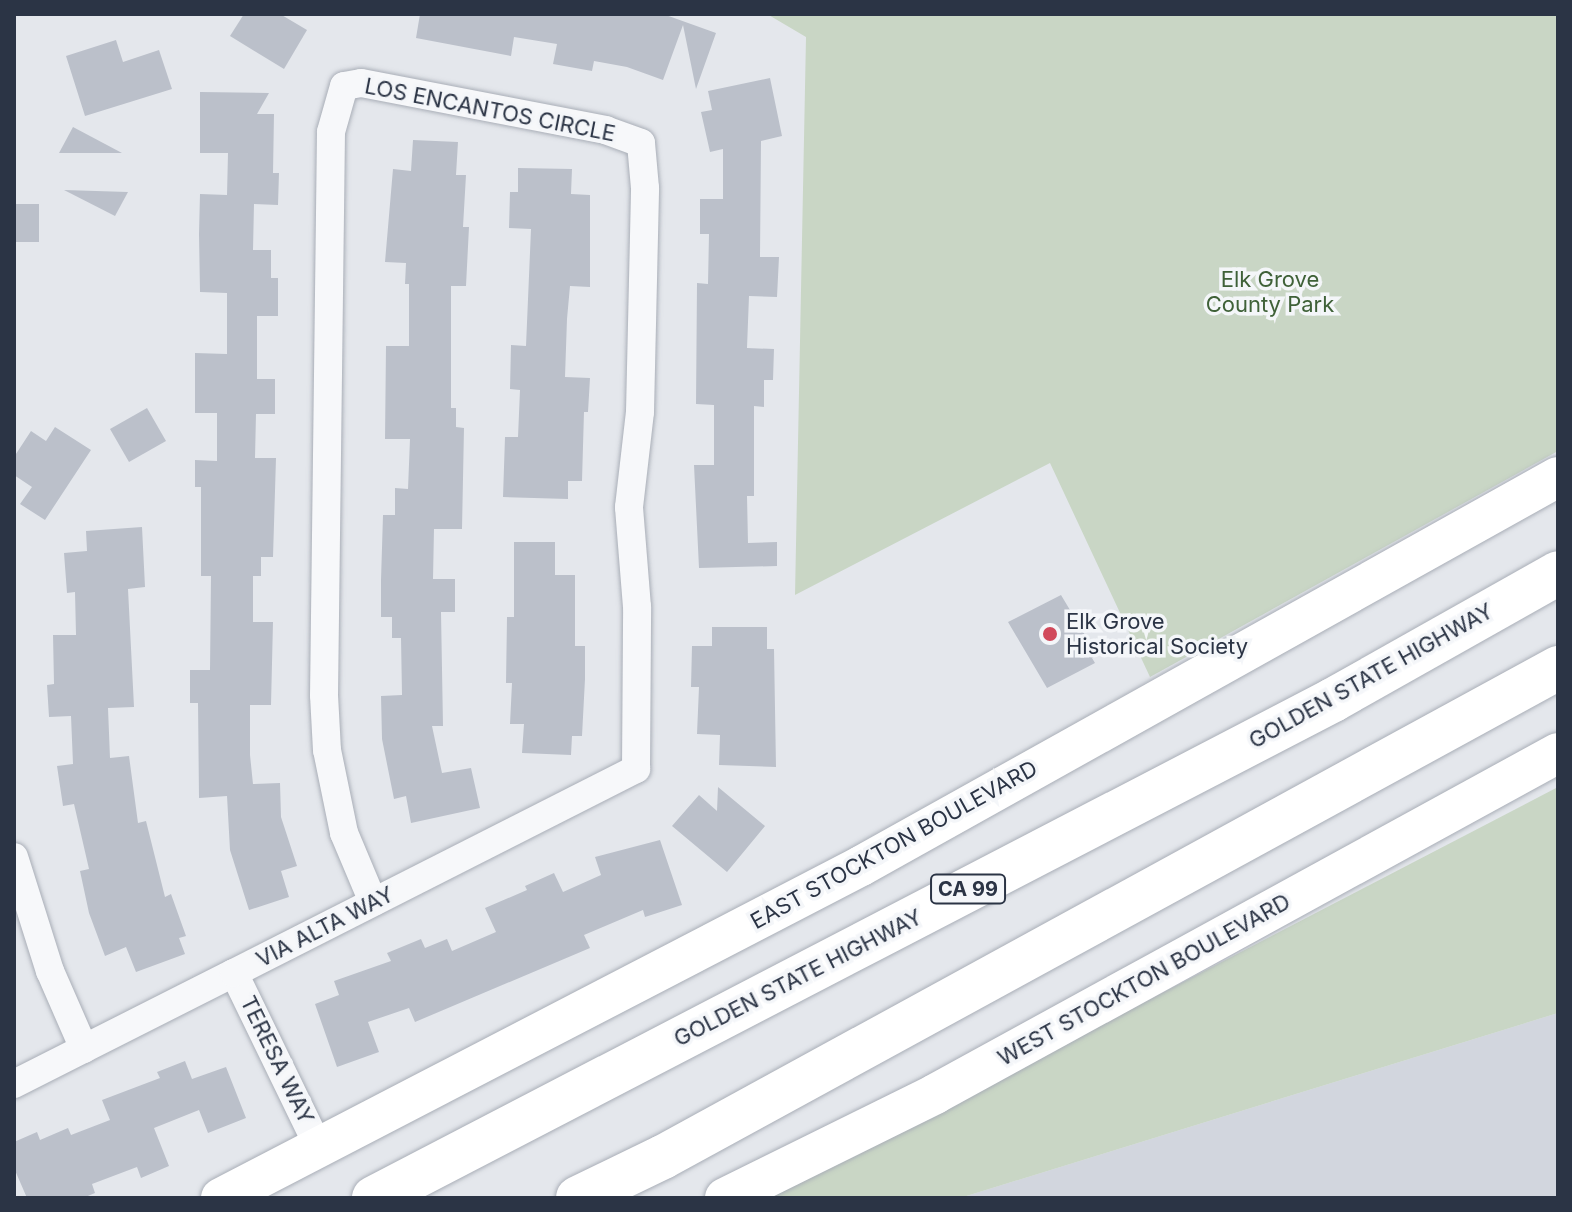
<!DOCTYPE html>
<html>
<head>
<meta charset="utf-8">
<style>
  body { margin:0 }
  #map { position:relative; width:1572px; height:1212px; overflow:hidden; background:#e4e7ec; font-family:Inter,sans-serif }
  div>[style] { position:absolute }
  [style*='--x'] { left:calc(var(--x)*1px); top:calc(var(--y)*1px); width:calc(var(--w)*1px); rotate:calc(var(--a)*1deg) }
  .built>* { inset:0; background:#d2d6de }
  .green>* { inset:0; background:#c9d6c5 }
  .building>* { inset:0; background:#bbc0ca }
  .roads { filter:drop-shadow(0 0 2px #a9aeb7) drop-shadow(0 0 2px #a9aeb7) }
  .street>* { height:28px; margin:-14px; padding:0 14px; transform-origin:14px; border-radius:14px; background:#f7f8fa }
  .secondary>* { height:40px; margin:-20px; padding:0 20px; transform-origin:20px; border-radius:20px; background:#fff }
  .highway>* { height:44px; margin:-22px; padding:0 22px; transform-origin:22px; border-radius:22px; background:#fff }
  .dots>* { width:22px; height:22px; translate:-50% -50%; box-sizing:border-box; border:4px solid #f4f6f9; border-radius:50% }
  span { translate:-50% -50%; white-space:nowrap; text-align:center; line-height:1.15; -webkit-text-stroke:7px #f4f6f9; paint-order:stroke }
  .shield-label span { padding:2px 6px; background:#f4f6f9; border:2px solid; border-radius:6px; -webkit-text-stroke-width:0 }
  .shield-label { font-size:20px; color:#2b3445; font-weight:700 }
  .street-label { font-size:22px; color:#2b3445 }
  .park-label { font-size:22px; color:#3f6138 }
  .poi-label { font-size:22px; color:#2b3445 }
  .left { translate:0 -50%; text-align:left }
  .frame { position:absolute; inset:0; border:16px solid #2b3445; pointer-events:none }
</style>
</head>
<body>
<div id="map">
  <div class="built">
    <div style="clip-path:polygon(1558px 1013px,1558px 1198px,960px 1198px)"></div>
  </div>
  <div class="green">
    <div style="clip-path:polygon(767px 14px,1558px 14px,1558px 451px,1150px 677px,1050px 463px,795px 595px,806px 37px)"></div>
    <div style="clip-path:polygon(1558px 787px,1558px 1013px,960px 1198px,768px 1198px)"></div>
  </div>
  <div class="building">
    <div style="clip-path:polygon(244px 14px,280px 14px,307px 30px,284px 69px,230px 36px)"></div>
    <div style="clip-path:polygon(420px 14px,663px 14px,716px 33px,696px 89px,683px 25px,663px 80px,627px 67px,594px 61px,592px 71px,553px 64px,557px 44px,514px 37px,511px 56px,416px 38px)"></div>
    <div style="clip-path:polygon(116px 40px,123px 62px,159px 50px,172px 89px,85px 116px,66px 56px)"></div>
    <div style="clip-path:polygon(770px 78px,782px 136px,761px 141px,760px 257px,779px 257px,777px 297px,749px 296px,747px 348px,774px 349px,773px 380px,764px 380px,764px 407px,754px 406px,754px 496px,747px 496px,748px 543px,777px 542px,777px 566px,699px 568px,694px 465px,714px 465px,714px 405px,696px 404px,697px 283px,708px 284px,709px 234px,700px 234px,700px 199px,723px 199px,723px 149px,710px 152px,701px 112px,712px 110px,708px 91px)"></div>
    <div style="clip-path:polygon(200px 92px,269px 93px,257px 114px,274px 114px,273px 173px,279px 173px,278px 205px,254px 204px,253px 250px,271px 250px,271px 278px,278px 278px,278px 316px,257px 316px,257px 379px,275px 379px,275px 414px,256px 414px,255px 458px,276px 458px,273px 557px,261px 557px,261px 576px,253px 576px,253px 622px,273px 622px,271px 705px,250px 705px,250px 755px,253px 784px,280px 783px,281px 817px,297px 866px,281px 871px,289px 897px,249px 910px,230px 850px,227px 796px,199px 798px,198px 703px,190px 703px,190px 670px,210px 670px,211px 576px,201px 576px,201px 487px,195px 487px,195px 460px,217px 461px,217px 413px,195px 413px,195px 353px,227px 354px,227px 293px,200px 292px,199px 234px,200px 194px,227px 195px,228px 153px,200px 153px)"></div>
    <div style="clip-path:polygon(73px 127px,122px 153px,59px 153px)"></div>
    <div style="clip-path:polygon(413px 140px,458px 142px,456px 175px,466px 175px,463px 227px,469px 227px,466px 286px,451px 286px,451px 408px,456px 408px,456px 427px,464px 428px,462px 529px,434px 529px,433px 579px,455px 579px,455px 612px,441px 612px,443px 726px,432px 726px,442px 773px,471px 768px,480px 808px,411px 823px,406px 796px,394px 799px,382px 739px,381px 696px,402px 695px,401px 638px,392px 638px,392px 617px,381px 617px,381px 580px,383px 515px,395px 515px,395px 488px,408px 489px,410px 439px,385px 439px,386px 346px,409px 346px,409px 284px,405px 284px,406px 263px,385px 262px,393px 169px,411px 171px)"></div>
    <div style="clip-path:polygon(518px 168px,572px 169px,571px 194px,590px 195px,590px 287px,570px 286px,567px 319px,565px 377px,590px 378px,588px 412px,584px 412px,582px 481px,568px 481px,568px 499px,503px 497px,505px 437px,518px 437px,520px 390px,510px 389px,511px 345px,526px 346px,531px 229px,509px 228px,510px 192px,518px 192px)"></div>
    <div style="clip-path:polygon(64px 190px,128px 192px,115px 216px)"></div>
    <div style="clip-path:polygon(14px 204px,39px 204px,39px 242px,14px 242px)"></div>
    <div style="clip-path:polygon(147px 408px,166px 441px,129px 462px,110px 429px)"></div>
    <div style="clip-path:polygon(55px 427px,91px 450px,45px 520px,20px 504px,32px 487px,14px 475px,14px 457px,31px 431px,46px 441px)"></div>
    <div style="clip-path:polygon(142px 527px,145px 587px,128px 589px,134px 707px,108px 708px,110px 758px,129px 756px,138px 823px,146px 821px,165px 897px,171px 894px,186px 936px,179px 938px,185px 954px,136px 972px,126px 947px,105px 956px,89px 913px,80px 871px,89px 869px,74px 804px,63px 806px,57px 766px,73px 764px,71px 716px,49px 717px,47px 685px,54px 684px,53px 635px,76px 635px,75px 592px,67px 593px,64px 553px,87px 551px,86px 531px)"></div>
    <div style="clip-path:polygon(514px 542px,555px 542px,555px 575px,575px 575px,575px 646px,585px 646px,585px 679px,582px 736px,572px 736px,571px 755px,522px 753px,524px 724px,510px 724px,512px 683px,506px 683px,507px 617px,514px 617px)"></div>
    <div style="clip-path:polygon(1061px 595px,1097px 655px,1092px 658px,1095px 663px,1047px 688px,1008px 622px)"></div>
    <div style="clip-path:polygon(712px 627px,767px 627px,767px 649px,774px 649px,776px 767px,719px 765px,720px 735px,697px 734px,699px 687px,691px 687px,692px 646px,712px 646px)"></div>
    <div style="clip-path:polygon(718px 787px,765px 826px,727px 872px,672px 826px,699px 795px,717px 811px)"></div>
    <div style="clip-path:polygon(660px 840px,682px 905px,645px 917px,643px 910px,584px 935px,590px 948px,415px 1022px,409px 1008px,368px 1022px,379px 1052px,337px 1067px,315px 1004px,339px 995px,334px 981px,391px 961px,387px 953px,421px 939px,425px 948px,447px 939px,452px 951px,496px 932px,485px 908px,527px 890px,525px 886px,554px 873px,563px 892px,601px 875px,595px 857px)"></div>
    <div style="clip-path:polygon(185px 1061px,192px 1079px,226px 1067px,246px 1118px,208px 1133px,199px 1110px,154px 1128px,169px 1166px,141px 1178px,137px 1167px,92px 1184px,95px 1193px,83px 1198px,27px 1198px,14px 1168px,14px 1142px,37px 1132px,40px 1140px,68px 1128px,71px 1135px,110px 1120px,102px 1100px,160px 1078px,157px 1072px)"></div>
  </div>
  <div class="roads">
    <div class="street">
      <div style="--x:14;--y:857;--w:120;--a:72.5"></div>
      <div style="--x:50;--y:971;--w:85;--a:66.4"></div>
      <div style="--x:234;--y:973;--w:195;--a:64.1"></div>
      <div style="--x:14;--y:1084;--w:246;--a:-26.8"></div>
      <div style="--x:234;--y:973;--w:451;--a:-26.9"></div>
      <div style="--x:636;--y:769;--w:162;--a:-89.6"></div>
      <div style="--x:637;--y:607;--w:100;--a:-94.6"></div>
      <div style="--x:629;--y:507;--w:96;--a:-83.4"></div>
      <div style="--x:640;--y:412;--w:224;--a:-88.7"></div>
      <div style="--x:645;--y:188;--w:45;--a:-95.1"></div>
      <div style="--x:641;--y:143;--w:37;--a:-160"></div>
      <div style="--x:606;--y:130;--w:249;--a:-169.1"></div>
      <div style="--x:361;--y:83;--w:17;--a:170"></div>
      <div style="--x:344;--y:86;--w:48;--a:105.8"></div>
      <div style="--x:331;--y:132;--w:563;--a:90.71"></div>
      <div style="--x:324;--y:695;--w:55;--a:86.9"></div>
      <div style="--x:327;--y:750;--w:85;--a:78.4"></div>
      <div style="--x:344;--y:833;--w:75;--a:67.2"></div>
    </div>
    <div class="secondary">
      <div style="--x:221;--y:1198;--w:721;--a:-27.42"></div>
      <div style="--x:861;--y:866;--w:798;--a:-29.17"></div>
      <div style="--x:725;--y:1198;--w:234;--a:-26.3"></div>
      <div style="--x:935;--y:1094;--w:710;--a:-28.69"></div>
    </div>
    <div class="highway">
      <div style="--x:374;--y:1198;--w:1081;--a:-27.44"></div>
      <div style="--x:1333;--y:700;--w:258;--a:-29.4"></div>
      <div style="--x:578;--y:1198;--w:94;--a:-25.8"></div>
      <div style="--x:663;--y:1157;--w:1020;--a:-28.65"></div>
    </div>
  </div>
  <div class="dots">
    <div style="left:1050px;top:634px;background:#d1495b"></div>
  </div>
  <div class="shield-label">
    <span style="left:968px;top:889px">CA 99</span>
  </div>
  <div class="street-label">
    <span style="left:490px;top:110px;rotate:11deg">LOS ENCANTOS CIRCLE</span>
    <span style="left:1371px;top:676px;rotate:-29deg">GOLDEN STATE HIGHWAY</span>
    <span style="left:894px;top:845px;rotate:-29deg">EAST STOCKTON BOULEVARD</span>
    <span style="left:325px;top:927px;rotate:-27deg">VIA ALTA WAY</span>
    <span style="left:798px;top:978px;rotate:-27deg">GOLDEN STATE HIGHWAY</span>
    <span style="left:1144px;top:980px;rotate:-29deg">WEST STOCKTON BOULEVARD</span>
    <span style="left:277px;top:1060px;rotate:64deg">TERESA WAY</span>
  </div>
  <div class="park-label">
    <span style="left:1270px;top:292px">Elk Grove<br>County Park</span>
  </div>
  <div class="poi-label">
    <span class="left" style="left:1066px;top:634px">Elk Grove<br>Historical Society</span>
  </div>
  <div class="frame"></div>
</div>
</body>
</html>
